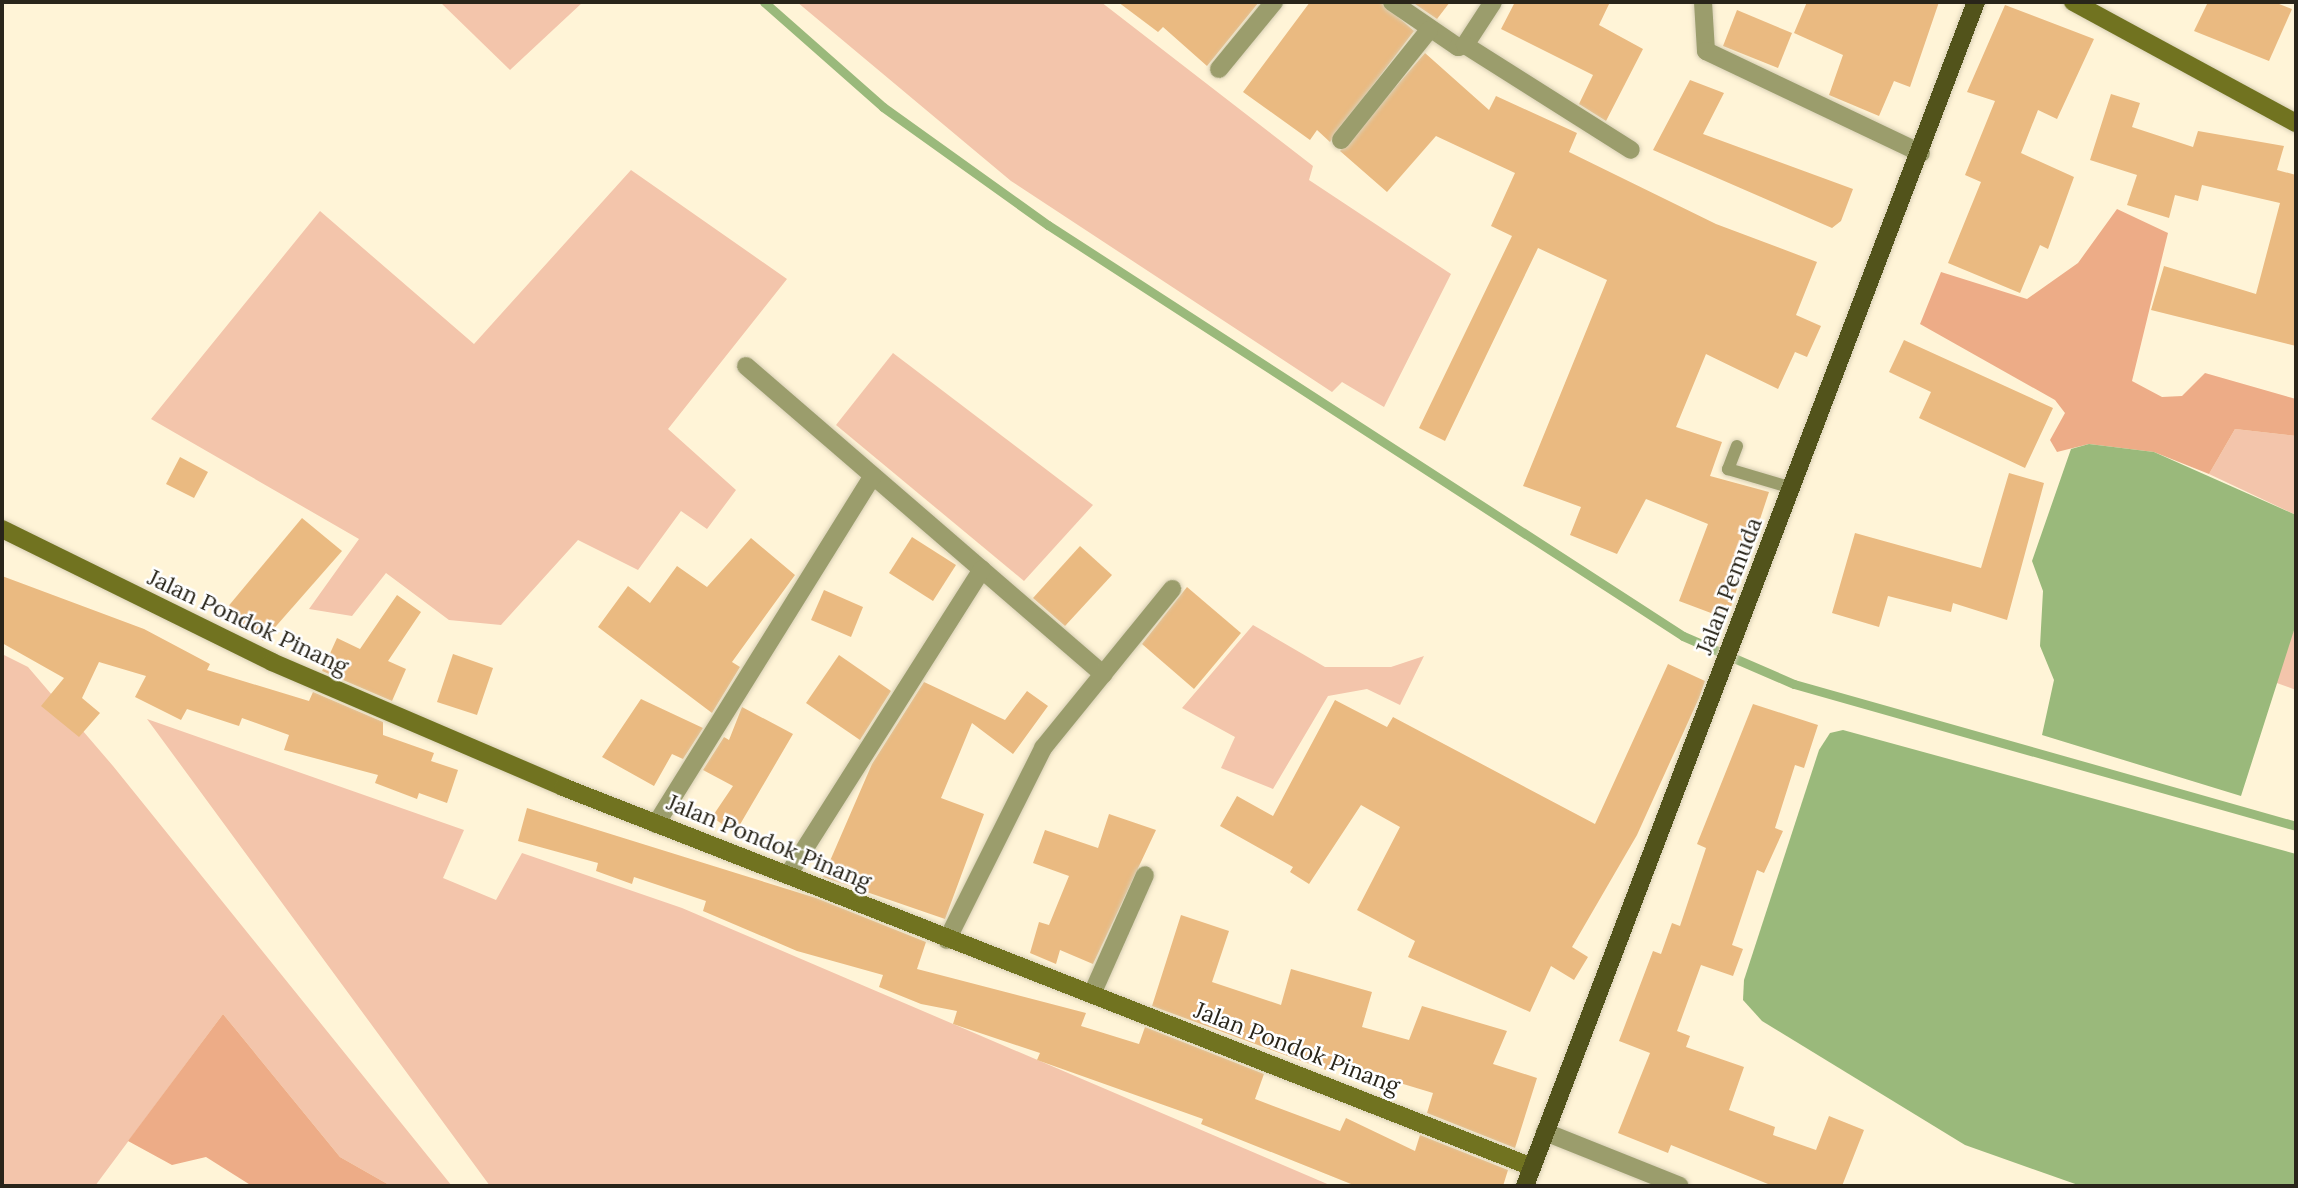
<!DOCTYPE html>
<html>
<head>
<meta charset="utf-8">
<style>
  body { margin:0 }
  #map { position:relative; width:2298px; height:1188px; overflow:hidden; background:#fff4d7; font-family:Lora,serif }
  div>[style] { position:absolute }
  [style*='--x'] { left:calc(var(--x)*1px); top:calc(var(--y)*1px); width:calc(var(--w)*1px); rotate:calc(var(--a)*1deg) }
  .green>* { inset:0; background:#f3c5ab }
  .forest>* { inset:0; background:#edac87 }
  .water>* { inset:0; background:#9ab97b }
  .stream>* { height:9px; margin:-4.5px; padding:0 4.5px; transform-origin:4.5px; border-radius:4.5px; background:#9ab97b }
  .building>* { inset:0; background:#eaba81 }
  .roads { filter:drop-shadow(0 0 2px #d8cfb5) drop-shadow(0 0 2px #d8cfb5) }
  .lane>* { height:12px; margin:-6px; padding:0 6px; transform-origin:6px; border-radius:6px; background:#9b9d6c }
  .street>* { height:18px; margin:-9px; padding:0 9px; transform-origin:9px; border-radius:9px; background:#9b9d6c }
  .secondary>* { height:18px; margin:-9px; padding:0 9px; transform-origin:9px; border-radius:9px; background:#717320 }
  .primary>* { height:18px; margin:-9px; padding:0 9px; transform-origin:9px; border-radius:9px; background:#52531b }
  span { translate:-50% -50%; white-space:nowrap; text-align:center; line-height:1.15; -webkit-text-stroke:5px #fff; paint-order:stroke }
  .street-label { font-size:23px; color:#29251a }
  .frame { position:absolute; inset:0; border:4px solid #29251a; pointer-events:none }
</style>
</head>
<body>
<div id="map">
  <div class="green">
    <div style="clip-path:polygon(440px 2px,583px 2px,510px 70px)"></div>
    <div style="clip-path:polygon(797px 2px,1101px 2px,1313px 166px,1309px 180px,1451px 274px,1384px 407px,1342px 382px,1332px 392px,1011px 181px)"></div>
    <div style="clip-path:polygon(631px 170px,787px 279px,668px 429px,736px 490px,707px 529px,681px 511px,638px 570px,578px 540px,501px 625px,449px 620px,386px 573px,352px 616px,309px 609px,359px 539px,151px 419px,320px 211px,474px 344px)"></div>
    <div style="clip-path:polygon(893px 353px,1093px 505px,1024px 581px,836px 425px)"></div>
    <div style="clip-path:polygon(2235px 429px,2296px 436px,2296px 515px,2209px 474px)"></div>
    <div style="clip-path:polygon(2296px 624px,2296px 690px,2274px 682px)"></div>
    <div style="clip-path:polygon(1253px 625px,1325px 667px,1391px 667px,1424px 656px,1400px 705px,1367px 689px,1328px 696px,1273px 789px,1221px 768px,1235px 737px,1182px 708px)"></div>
    <div style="clip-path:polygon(2px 654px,28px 667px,113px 766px,452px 1186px,391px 1186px,340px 1157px,223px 1014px,95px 1186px,2px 1186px)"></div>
    <div style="clip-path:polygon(147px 719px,464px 830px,443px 878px,496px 900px,522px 853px,682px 908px,1332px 1186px,490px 1186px)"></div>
  </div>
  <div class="forest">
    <div style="clip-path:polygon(2117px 209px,2168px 233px,2132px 381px,2162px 397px,2182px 396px,2205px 373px,2296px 399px,2296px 436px,2235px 429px,2209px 474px,2154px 452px,2089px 444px,2057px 452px,2050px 440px,2065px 413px,2055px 400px,1920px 324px,1941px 272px,2027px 299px,2078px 263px)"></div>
    <div style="clip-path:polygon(223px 1014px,340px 1157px,391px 1186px,252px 1186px,206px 1157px,172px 1165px,128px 1141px)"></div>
  </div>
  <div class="water">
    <div style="clip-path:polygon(2089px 444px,2154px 452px,2296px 515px,2296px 624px,2241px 796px,2042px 735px,2054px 680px,2040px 646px,2043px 591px,2032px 561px,2071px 449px)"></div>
    <div style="clip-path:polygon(1843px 730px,2296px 854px,2296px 1186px,2081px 1186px,1965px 1145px,1762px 1021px,1743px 1000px,1744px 980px,1819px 750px,1830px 733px)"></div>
  </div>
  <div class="stream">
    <div style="--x:764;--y:2;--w:159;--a:41.4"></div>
    <div style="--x:883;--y:107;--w:203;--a:35.6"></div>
    <div style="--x:1048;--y:225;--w:756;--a:32.91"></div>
    <div style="--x:1683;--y:636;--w:121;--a:23.4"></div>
    <div style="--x:1794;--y:684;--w:522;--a:15.79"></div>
  </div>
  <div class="building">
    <div style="clip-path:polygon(1118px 2px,1259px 2px,1207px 66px,1163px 27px,1158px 32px)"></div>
    <div style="clip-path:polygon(1310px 2px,1381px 2px,1414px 31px,1330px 142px,1317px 130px,1310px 140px,1243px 92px)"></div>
    <div style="clip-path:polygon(1412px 2px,1450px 2px,1437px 19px)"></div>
    <div style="clip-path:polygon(1515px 2px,1610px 2px,1599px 25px,1643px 49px,1606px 121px,1579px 104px,1593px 75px,1501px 29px)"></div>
    <div style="clip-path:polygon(1807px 2px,1939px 2px,1910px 87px,1894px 81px,1879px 116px,1829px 95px,1843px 55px,1794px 33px)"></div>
    <div style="clip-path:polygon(2208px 2px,2274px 2px,2292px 9px,2269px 61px,2194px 31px)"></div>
    <div style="clip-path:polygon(2005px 5px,2094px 39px,2057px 119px,2038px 110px,2021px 153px,2074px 177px,2048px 249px,2040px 245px,2020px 293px,1948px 263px,1981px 182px,1965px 175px,1995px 101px,1967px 92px)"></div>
    <div style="clip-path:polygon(1737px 10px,1792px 33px,1778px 68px,1723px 46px)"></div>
    <div style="clip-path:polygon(1425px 53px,1489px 110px,1496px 96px,1577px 133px,1569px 152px,1716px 224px,1817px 262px,1796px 315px,1821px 326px,1807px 357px,1795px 352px,1778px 389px,1706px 354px,1676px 427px,1722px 442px,1710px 476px,1769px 492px,1727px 619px,1679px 601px,1708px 524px,1646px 499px,1617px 554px,1570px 535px,1581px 507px,1523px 486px,1607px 280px,1538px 248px,1445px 441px,1419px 428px,1512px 236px,1491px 226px,1515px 173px,1436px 136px,1387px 192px,1340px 151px)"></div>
    <div style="clip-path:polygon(1690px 80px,1724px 93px,1703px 134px,1853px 189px,1841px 221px,1832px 228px,1653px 150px)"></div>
    <div style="clip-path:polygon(2111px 94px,2140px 103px,2132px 127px,2193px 147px,2198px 131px,2284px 146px,2277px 170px,2296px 175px,2296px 346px,2151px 310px,2164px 266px,2256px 294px,2280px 203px,2202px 185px,2198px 201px,2175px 195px,2169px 218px,2127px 205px,2137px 175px,2090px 160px)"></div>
    <div style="clip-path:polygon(1904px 340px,2053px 408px,2025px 468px,1919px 418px,1931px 392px,1889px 372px)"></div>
    <div style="clip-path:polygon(180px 457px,208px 472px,194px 498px,166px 484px)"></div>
    <div style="clip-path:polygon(2009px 473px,2044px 483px,2007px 620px,1953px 603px,1951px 612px,1888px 596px,1879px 627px,1832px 613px,1855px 533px,1981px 568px)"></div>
    <div style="clip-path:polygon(302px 518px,342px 551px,263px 641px,226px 609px)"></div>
    <div style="clip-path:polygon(912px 537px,956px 565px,933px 601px,889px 573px)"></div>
    <div style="clip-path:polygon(751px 538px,795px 575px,732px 662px,740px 667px,712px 713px,598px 627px,628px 586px,650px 603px,677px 566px,707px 587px)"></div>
    <div style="clip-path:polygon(1080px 546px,1112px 575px,1065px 626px,1033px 598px)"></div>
    <div style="clip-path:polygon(2px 576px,144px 629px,210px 664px,207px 670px,309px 701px,313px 692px,383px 722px,383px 735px,434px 753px,431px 761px,458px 770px,447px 803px,419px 793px,417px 799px,375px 783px,378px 775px,284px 750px,289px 735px,242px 718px,239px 726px,187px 709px,181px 720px,135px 697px,146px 676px,99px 662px,82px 698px,100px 713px,79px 737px,41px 706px,64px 678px,2px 643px)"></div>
    <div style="clip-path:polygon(1187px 587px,1241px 633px,1194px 689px,1142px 644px)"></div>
    <div style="clip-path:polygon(824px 590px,863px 607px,851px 637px,811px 620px)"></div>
    <div style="clip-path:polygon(397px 595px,421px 612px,388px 661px,406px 669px,392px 701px,322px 671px,337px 638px,360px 649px)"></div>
    <div style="clip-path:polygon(453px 654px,493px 668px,477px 715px,437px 702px)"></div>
    <div style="clip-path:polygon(839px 655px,891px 691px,860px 740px,806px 703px)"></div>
    <div style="clip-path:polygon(1668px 664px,1705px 681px,1699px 698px,1637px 835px,1572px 947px,1588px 957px,1574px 980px,1551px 966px,1530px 1012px,1408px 957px,1415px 941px,1357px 910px,1400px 827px,1361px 805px,1309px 884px,1290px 872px,1293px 867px,1220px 826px,1237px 796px,1273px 816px,1335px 700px,1387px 727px,1393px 717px,1595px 824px)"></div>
    <div style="clip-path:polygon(924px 682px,1005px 720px,1027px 691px,1048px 706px,1013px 754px,972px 723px,941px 798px,984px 814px,945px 919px,823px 877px,872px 764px)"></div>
    <div style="clip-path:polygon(641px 699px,703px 728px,683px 759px,672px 754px,654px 786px,602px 757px)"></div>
    <div style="clip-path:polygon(1753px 704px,1818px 725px,1804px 768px,1795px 765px,1775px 828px,1783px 831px,1764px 873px,1757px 870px,1732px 945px,1743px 949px,1733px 976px,1701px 965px,1677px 1031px,1690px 1036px,1686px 1047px,1744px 1067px,1729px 1110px,1775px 1127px,1773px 1135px,1816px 1150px,1829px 1116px,1864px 1130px,1842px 1186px,1773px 1186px,1671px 1145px,1668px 1153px,1618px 1133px,1650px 1053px,1619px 1041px,1653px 951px,1661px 954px,1672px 923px,1680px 926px,1706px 848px,1697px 844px)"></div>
    <div style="clip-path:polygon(742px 707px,793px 734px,735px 833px,712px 817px,733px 786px,703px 770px,724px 737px,729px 740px)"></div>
    <div style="clip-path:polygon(527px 808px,816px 898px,926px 942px,917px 969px,1086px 1013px,1081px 1026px,1139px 1044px,1145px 1027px,1264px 1074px,1255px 1099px,1340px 1131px,1346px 1118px,1415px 1151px,1420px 1135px,1508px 1170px,1503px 1186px,1356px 1186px,1201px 1124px,1203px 1119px,1037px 1060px,1040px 1053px,953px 1024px,957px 1011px,921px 1004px,879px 987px,883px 975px,797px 951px,703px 911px,706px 901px,634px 877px,632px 884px,596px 871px,598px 863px,518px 841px)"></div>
    <div style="clip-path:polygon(1109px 814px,1156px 830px,1093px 964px,1060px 950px,1056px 964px,1030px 953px,1039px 922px,1049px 925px,1069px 876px,1033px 863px,1045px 830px,1098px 848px)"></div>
    <div style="clip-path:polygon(1181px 915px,1229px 931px,1212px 982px,1281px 1005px,1291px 969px,1372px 992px,1362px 1027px,1409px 1040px,1422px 1006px,1507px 1031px,1493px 1064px,1537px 1078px,1515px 1148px,1427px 1113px,1433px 1093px,1337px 1064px,1334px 1073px,1152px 1006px)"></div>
  </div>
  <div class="roads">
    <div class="lane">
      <div style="--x:1737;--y:446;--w:25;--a:111"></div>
      <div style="--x:1728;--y:469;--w:67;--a:16.5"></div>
    </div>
    <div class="street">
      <div style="--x:1392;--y:2;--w:80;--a:34.3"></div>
      <div style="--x:1458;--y:47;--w:7;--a:-16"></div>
      <div style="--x:1465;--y:45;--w:51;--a:-56.9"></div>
      <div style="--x:1703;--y:2;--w:49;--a:86.5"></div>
      <div style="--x:1706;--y:51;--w:238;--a:25.4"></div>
      <div style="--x:1465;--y:45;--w:196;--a:32.3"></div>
      <div style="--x:1219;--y:69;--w:87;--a:-50.6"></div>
      <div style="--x:1341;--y:140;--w:141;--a:-51.3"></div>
      <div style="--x:746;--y:366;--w:472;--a:40.8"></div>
      <div style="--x:656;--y:824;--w:410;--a:-58.1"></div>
      <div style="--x:788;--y:875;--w:362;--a:-57.6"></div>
      <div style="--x:947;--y:940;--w:215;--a:-63.4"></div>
      <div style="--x:1043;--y:748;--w:205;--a:-50.9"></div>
      <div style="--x:1092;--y:994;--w:130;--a:-66"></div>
      <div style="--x:1545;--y:1132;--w:145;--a:21.8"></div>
    </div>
    <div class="secondary">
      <div style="--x:2073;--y:2;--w:254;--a:28.5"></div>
      <div style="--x:2;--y:529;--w:301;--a:26.2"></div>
      <div style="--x:272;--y:662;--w:317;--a:23.2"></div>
      <div style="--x:563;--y:787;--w:1041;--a:21.41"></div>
    </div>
    <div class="primary">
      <div style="--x:1525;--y:1186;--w:1267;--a:-69.15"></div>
    </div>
  </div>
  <div class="street-label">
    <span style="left:1729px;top:586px;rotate:-69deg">Jalan Pemuda</span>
    <span style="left:248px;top:622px;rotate:25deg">Jalan Pondok Pinang</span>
    <span style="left:769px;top:842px;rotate:22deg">Jalan Pondok Pinang</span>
    <span style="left:1297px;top:1048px;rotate:21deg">Jalan Pondok Pinang</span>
  </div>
  <div class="frame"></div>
</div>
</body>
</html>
